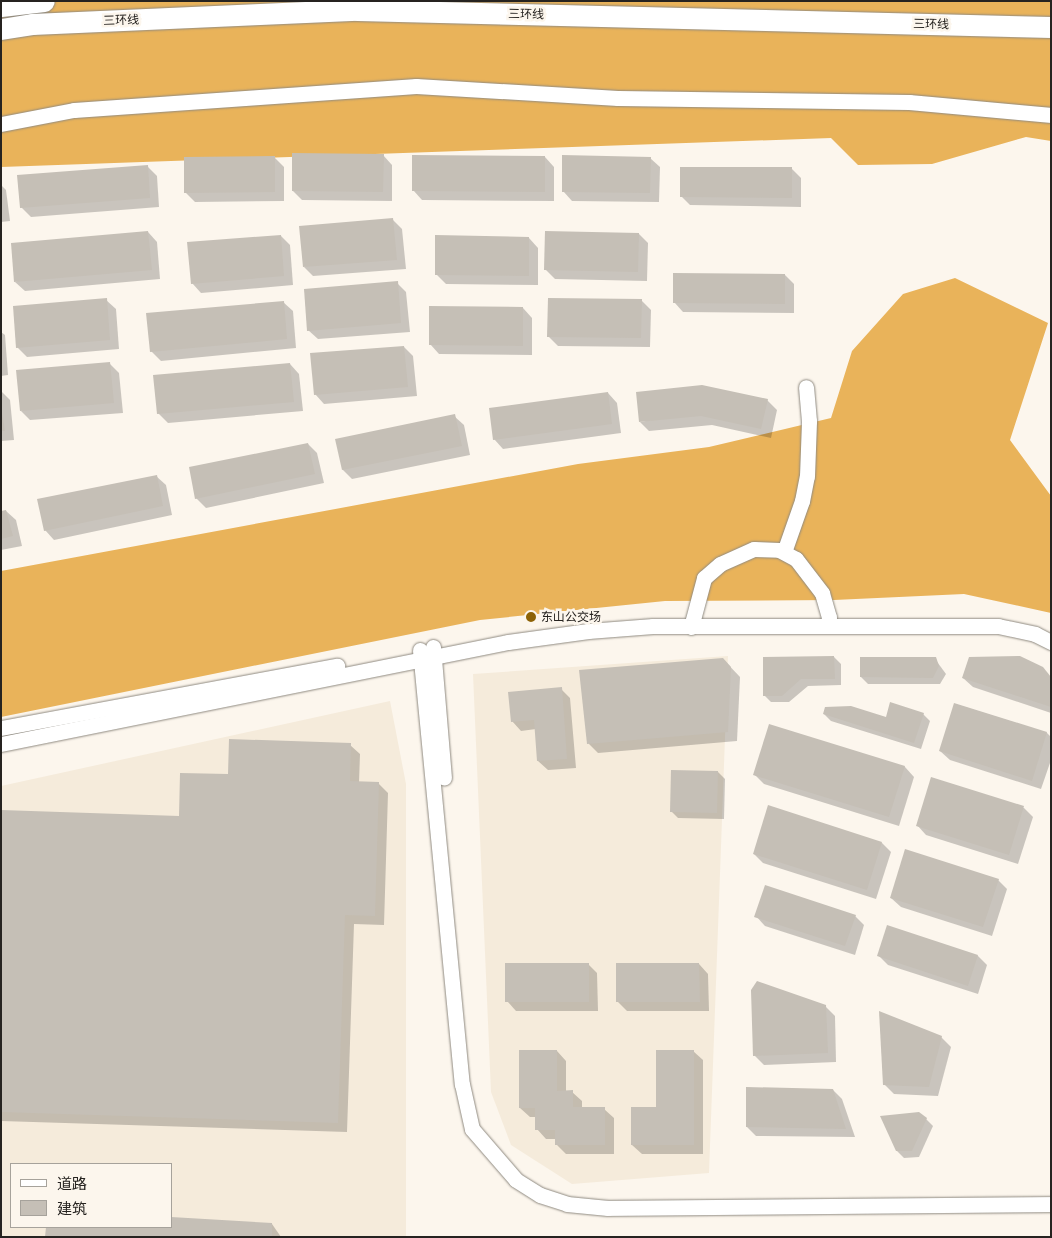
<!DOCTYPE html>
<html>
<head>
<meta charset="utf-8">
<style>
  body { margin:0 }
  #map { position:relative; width:1052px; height:1238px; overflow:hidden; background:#fcf6ed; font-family:Commissioner,"Noto Sans SC",sans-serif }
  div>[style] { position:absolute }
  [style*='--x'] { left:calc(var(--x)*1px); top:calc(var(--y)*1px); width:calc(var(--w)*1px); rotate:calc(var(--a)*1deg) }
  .built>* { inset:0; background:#f5ebdb }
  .forest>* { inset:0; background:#e9b35a }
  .shadow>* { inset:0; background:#0003 }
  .building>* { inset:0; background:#c5bfb6 }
  .roads { filter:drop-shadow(0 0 1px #8f8a81) drop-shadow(0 0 1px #8f8a81) }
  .minor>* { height:15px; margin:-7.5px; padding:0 7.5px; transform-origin:7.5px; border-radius:7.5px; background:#fff }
  .highway>* { height:21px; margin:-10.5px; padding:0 10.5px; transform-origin:10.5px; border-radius:10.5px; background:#fff }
  .dots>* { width:14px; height:14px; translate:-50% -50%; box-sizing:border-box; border:2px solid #fcf6ed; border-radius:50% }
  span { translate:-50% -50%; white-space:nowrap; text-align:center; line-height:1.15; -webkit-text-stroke:5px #fcf6ed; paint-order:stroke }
  .street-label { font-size:12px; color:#262320 }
  .poi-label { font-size:12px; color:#262320 }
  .left { translate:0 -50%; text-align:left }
  .frame { position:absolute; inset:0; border:2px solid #262320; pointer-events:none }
  .legend { position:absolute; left:10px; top:1163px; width:162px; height:65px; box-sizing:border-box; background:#fcf6ed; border:1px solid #a6a29b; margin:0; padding:6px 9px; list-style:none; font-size:15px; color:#262320 }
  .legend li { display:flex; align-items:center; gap:10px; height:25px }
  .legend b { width:25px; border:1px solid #a6a29b }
</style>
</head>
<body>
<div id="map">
  <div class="built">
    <div style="clip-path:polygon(728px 656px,709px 1173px,572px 1184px,511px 1145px,491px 1092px,473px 674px)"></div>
    <div style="clip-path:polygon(evenodd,390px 701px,406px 784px,406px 1237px,1px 1237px,1px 786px,390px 701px,11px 1164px,171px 1164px,171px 1227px,11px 1227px,11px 1164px)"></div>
  </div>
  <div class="forest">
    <div style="clip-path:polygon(1px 1px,1051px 1px,1051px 141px,1026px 137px,932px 164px,858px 165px,831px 138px,1px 167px)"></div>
    <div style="clip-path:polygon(955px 278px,1048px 323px,1010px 440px,1051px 496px,1051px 613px,964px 594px,834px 600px,665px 601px,480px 620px,1px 717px,1px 571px,578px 464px,709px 447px,831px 418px,852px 351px,903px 294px)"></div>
  </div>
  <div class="shadow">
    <div style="clip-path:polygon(383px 155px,392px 165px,392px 201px,302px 200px,293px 191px)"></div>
    <div style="clip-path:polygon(274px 157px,284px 167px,284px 201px,195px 202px,185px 192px)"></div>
    <div style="clip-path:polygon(545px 157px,554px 167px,554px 201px,422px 200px,413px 190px)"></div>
    <div style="clip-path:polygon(650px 158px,660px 167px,659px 202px,572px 201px,563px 191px)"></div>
    <div style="clip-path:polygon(147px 166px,157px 176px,159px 207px,31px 217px,21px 207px)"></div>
    <div style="clip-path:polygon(792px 169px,801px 178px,801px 207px,690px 205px,681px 196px)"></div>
    <div style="clip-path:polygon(1px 185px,6px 190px,10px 221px,1px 222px)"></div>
    <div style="clip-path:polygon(393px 220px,402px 229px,406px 269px,313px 276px,304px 267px)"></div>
    <div style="clip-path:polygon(148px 232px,157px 242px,160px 279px,25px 291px,15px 282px)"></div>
    <div style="clip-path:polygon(639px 234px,648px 243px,647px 281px,555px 279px,546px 270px)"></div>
    <div style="clip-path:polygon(281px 236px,290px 245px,293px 285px,201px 293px,192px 283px)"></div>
    <div style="clip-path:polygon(529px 238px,538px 248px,538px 285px,446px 284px,436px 274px)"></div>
    <div style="clip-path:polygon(785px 275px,794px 284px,794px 313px,683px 312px,674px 302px)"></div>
    <div style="clip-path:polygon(397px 283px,406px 292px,410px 332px,318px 339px,308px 330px)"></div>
    <div style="clip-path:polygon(106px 300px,116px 309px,119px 349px,27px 357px,17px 347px)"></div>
    <div style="clip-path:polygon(641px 300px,651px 310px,650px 347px,558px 346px,548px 336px)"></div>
    <div style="clip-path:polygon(283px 302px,293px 311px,296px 348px,161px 361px,151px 351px)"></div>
    <div style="clip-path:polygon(523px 308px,532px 318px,532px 355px,439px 354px,430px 344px)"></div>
    <div style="clip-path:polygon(1px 332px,5px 335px,8px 375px,1px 376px)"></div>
    <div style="clip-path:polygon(404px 347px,413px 356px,417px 396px,324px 404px,315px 394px)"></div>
    <div style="clip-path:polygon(110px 364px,119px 373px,123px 413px,30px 420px,21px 411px)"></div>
    <div style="clip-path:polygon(290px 364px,299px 374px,303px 411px,168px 423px,158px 413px)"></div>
    <div style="clip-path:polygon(1px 391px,10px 400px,14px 440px,1px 441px)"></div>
    <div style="clip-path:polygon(608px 393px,617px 403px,621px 433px,503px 449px,494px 439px)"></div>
    <div style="clip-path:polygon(767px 400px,777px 410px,771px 438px,712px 425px,649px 431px,640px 422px)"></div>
    <div style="clip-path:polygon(454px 416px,464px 425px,470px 455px,352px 479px,343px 470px,337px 440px)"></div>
    <div style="clip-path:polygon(308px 444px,317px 453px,324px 483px,206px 508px,196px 498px)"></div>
    <div style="clip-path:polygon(156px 476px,166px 485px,172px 515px,54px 540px,45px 530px)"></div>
    <div style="clip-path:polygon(6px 511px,16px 520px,22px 546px,1px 550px,1px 512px)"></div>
    <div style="clip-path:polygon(834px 657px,841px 664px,841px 685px,808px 686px,789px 702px,771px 702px,764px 695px)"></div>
    <div style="clip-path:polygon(723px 659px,740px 677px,737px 741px,598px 753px,589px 744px,581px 671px)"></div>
    <div style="clip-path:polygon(935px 659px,946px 674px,940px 684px,868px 684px,861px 677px)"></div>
    <div style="clip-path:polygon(1051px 677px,1051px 713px,973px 687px,963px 678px)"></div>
    <div style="clip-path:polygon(561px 689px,570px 698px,576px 768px,548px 770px,538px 761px,536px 729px,521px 731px,512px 721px)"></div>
    <div style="clip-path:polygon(955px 704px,1047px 733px,1051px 737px,1051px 760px,1041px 789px,950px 760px,940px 751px)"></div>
    <div style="clip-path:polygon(824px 714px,887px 718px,923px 714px,930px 721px,921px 749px,831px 721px)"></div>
    <div style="clip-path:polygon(770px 726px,905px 767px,914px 777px,899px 826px,764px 784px,755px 775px)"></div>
    <div style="clip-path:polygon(350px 745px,360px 754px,359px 783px,378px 783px,388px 793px,384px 925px,354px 924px,347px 1132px,1px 1121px,1px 811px,180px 817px,229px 776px)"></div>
    <div style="clip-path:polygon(718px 772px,725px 779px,724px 819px,678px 818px,671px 811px)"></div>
    <div style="clip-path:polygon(932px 778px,1024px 808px,1033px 817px,1018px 864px,926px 835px,917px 825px)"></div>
    <div style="clip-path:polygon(882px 843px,891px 852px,876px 899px,763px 863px,754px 854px)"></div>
    <div style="clip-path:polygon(998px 880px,1007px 889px,992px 936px,901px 907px,891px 898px)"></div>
    <div style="clip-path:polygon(756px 916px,855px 916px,864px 925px,855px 955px,765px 926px)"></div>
    <div style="clip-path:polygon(879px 956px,978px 956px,987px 965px,978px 994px,888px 965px)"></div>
    <div style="clip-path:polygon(588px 964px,597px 973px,598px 1011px,516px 1011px,507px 1001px)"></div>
    <div style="clip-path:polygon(699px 964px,708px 974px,709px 1011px,627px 1011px,618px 1002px)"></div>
    <div style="clip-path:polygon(825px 1006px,835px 1016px,836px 1062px,764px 1065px,754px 1055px)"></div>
    <div style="clip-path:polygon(941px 1037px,951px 1047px,938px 1096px,894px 1094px,884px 1084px)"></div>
    <div style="clip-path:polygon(557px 1051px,566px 1061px,566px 1092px,572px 1092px,582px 1101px,582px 1109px,604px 1109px,614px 1118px,614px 1154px,566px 1154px,557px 1145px,557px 1139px,546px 1139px,537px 1129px,536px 1117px,530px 1117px,520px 1108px)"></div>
    <div style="clip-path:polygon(693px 1051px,703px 1060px,703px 1154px,642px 1154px,632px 1145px)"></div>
    <div style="clip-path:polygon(833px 1090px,842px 1099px,855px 1137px,756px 1136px,747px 1127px)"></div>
    <div style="clip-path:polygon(926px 1119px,933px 1126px,919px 1157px,904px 1158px,897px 1151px)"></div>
    <div style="clip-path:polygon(272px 1224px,281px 1237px,46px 1237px,47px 1227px)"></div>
  </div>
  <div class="building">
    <div style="clip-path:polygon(292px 153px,384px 154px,383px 192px,292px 191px)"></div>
    <div style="clip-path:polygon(412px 155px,545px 156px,545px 192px,412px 191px)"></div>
    <div style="clip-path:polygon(562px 155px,651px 157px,650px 193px,562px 192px)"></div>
    <div style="clip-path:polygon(275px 156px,275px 192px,184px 193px,184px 157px)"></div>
    <div style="clip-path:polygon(148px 165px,150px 198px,20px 208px,17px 175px)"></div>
    <div style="clip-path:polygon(680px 167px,792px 167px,792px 198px,680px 197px)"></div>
    <div style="clip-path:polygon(393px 218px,397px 260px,303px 267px,299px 226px)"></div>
    <div style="clip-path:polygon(148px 231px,152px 270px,14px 282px,11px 243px)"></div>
    <div style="clip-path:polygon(545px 231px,639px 233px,638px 272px,544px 270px)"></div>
    <div style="clip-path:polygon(281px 235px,284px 276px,191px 284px,187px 242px)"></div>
    <div style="clip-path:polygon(435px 235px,529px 237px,529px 276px,435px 275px)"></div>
    <div style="clip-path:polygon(673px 273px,785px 274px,785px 304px,673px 303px)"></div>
    <div style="clip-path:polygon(398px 281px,401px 323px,307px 331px,304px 289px)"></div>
    <div style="clip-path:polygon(107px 298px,110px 340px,16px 348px,13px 306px)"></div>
    <div style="clip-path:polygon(548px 298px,642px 299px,641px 338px,547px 337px)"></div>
    <div style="clip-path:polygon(284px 301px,287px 339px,150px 352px,146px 313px)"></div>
    <div style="clip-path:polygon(429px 306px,523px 307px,523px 346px,429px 345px)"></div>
    <div style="clip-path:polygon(404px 346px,408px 387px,314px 395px,310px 353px)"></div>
    <div style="clip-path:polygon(110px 362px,114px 403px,20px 411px,16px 370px)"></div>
    <div style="clip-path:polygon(290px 363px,294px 402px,157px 414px,153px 375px)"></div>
    <div style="clip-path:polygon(702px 385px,768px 399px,761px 429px,701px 416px,639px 422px,636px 392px)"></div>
    <div style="clip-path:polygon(608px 392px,612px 424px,493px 440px,489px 408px)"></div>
    <div style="clip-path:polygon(1px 406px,5px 431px,1px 431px)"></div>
    <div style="clip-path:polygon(455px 414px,462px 446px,342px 470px,335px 439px)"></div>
    <div style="clip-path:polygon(308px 443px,315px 474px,195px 499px,189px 467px)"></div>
    <div style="clip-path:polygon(157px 475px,163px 506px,44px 531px,37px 499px)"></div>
    <div style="clip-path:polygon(6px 510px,13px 536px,1px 539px,1px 511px)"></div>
    <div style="clip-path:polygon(834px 656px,835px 679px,801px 679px,782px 696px,763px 696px,763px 657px)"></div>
    <div style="clip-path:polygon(1020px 656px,1043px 667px,1051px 677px,1051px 707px,962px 678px,969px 657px)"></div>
    <div style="clip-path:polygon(860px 657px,936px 657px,939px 666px,933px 678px,860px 677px)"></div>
    <div style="clip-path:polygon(723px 658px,731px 667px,728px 732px,587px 744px,579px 670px)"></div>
    <div style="clip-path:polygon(562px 687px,567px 759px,537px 761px,534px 720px,511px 722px,508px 692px)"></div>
    <div style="clip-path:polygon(890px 702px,924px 713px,914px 743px,823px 714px,825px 707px,851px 706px,886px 717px)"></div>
    <div style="clip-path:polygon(954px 703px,1047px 732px,1032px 781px,939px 751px)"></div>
    <div style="clip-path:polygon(769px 724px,905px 766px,889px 817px,753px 775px)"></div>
    <div style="clip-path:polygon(229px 739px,351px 743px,350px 781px,379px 782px,375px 916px,345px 915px,338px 1123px,1px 1112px,1px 810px,179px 816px,180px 773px,228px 774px)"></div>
    <div style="clip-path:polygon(671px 770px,718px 771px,717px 813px,670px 812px)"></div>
    <div style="clip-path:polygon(931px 777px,1024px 806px,1009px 855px,916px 826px)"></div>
    <div style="clip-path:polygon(768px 805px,882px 842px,867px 890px,753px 854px)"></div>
    <div style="clip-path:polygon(905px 849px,999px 879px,983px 927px,890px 898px)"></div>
    <div style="clip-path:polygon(765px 885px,856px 915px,845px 946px,754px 917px)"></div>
    <div style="clip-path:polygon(887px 925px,978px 955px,968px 986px,877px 956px)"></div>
    <div style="clip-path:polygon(505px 963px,589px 963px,589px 1002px,505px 1002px)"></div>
    <div style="clip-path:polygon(616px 963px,699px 963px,700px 1002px,616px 1002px)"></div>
    <div style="clip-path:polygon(757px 981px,826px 1005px,828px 1053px,753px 1056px,751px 990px)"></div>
    <div style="clip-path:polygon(879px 1011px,942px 1036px,929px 1087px,883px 1085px)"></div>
    <div style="clip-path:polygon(519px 1050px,557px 1050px,557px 1091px,573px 1090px,573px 1107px,605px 1107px,605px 1145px,555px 1145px,555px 1130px,535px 1130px,535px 1108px,519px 1108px)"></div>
    <div style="clip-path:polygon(656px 1050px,694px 1050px,694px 1145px,631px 1145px,631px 1107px,656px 1107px)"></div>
    <div style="clip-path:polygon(746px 1087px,833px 1089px,846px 1129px,746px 1127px)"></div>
    <div style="clip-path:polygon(919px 1112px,927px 1118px,912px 1151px,896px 1151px,880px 1116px)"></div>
    <div style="clip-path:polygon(171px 1217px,272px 1223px,272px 1237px,45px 1237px,46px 1227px,171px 1227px)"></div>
  </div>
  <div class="roads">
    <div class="minor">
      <div style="--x:1;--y:124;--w:74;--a:-10.9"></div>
      <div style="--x:74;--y:110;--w:343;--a:-4"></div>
      <div style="--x:416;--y:86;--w:202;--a:3.4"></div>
      <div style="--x:618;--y:98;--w:291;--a:0.8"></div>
      <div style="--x:909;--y:102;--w:143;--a:5.2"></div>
      <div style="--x:784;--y:552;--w:54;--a:-70.6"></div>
      <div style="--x:802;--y:501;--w:25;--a:-79"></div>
      <div style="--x:807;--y:476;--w:55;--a:-87.9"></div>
      <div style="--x:809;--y:421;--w:34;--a:-95"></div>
      <div style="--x:691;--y:627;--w:51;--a:-75.1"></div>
      <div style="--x:704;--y:578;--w:21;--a:-41"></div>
      <div style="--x:720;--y:564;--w:37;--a:-24"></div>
      <div style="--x:754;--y:549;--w:25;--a:2"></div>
      <div style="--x:779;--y:550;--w:19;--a:28"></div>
      <div style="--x:796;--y:559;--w:43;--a:52.6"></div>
      <div style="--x:822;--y:593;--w:25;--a:74"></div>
      <div style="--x:829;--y:617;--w:9;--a:96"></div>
      <div style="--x:433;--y:647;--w:131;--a:85.2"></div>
      <div style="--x:420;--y:650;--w:436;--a:84.5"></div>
      <div style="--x:462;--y:1084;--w:46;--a:77.5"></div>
      <div style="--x:472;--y:1129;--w:67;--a:49.2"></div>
      <div style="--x:516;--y:1180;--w:28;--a:32"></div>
      <div style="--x:540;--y:1195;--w:28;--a:18"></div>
      <div style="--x:567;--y:1204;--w:41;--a:5.6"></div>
      <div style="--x:608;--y:1208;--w:443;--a:-0.5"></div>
      <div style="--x:1;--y:728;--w:342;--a:-10.5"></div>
      <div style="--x:1;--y:744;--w:517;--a:-11.38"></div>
      <div style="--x:508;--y:642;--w:81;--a:-7.8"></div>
      <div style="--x:588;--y:631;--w:65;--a:-4.4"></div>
      <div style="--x:653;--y:626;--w:345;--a:0"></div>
      <div style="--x:998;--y:626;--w:38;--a:12"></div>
      <div style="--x:1035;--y:634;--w:18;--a:27"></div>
    </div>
    <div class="highway">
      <div style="--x:1;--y:6;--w:43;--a:-6.6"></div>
      <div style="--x:1;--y:29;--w:31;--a:-9"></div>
      <div style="--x:32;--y:24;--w:325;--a:-2.5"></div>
      <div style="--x:357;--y:10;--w:694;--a:1.4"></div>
    </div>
  </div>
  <div class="dots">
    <div style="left:531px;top:617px;background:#8d6206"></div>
  </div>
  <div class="street-label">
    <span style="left:526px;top:14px;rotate:1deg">三环线</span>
    <span style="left:121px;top:20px;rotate:-2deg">三环线</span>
    <span style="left:931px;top:24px;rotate:1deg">三环线</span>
  </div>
  <div class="poi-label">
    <span class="left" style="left:541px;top:617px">东山公交场</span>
  </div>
  <div class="frame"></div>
  <ul class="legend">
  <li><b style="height:6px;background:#fff"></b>道路</li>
  <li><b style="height:14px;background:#c5bfb6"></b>建筑</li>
  </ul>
</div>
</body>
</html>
